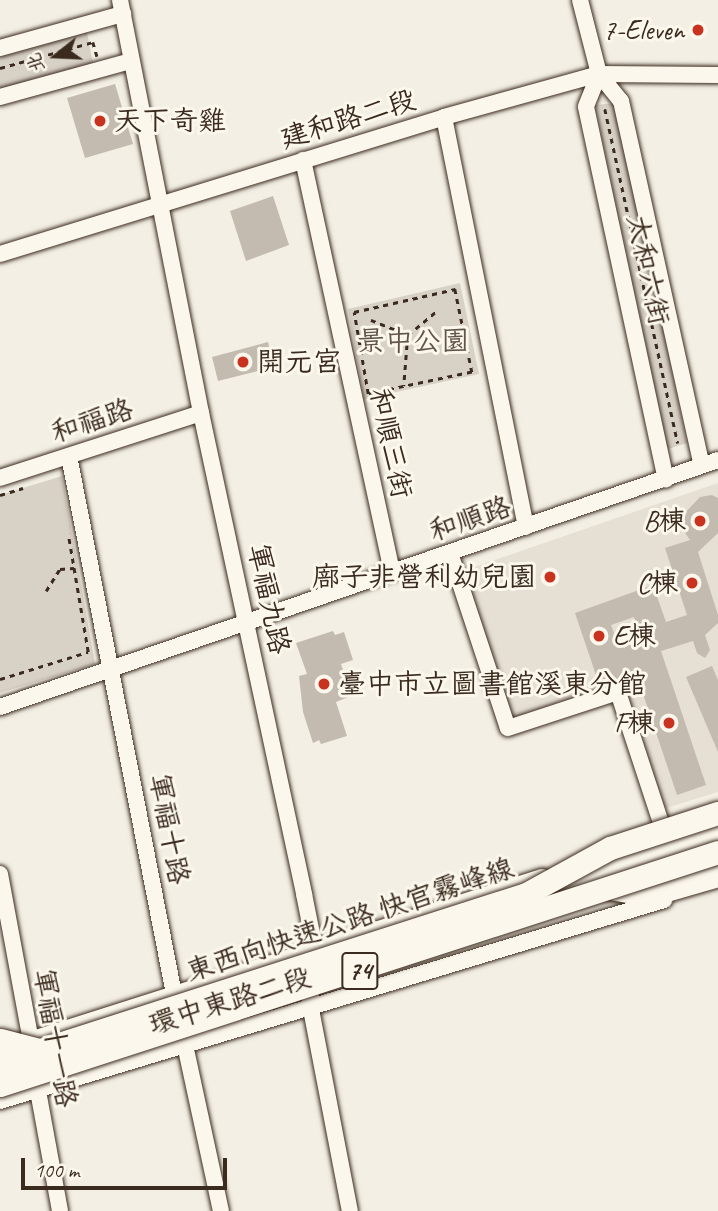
<!DOCTYPE html>
<html>
<head>
<meta charset="utf-8">
<style>
  body { margin:0 }
  #map { position:relative; width:718px; height:1211px; overflow:hidden; background:#f3efe4; font-family:Caveat,"LXGW WenKai TC",sans-serif }
  div>[style] { position:absolute }
  [style*='--x'] { left:calc(var(--x)*1px); top:calc(var(--y)*1px); width:calc(var(--w)*1px); rotate:calc(var(--a)*1deg) }
  .built>* { inset:0; background:#e5dfd4 }
  .green>* { inset:0; background:#d8d1c6 }
  .building>* { inset:0; background:#c3bbb0 }
  .path>* { height:2.5px; margin-top:-1.25px; transform-origin:0; background:repeating-linear-gradient(90deg,#3b2a1e 0 5px,transparent 0 10px) }
  .roads { filter:drop-shadow(0 0 2px #3b2a1e) drop-shadow(0 0 2px #3b2a1e) }
  .minor>* { height:16px; margin:-8px; padding:0 8px; transform-origin:8px; border-radius:8px; background:#fbf7ec }
  .highway>* { height:23px; margin:-11.5px; padding:0 11.5px; transform-origin:11.5px; border-radius:11.5px; background:#fbf7ec }
  .bridges { filter:drop-shadow(0 0 2px #3b2a1e) drop-shadow(0 0 2px #3b2a1e) }
  .highway-bridge>* { height:23px; margin:-11.5px; padding:0 11.5px; transform-origin:11.5px; border-radius:11.5px; background:#fbf7ec }
  .dots>* { width:19px; height:19px; translate:-50% -50%; box-sizing:border-box; border:4px solid #fbf7ec; border-radius:50% }
  span { translate:-50% -50%; white-space:nowrap; text-align:center; line-height:1.15; -webkit-text-stroke:6px #fbf7ec; paint-order:stroke }
  .shield-label span { padding:2px 5px; background:#fbf7ec; border:2px solid; border-radius:5px; -webkit-text-stroke-width:0 }
  .shield-label { font-size:26px; color:#3b2a1e; font-weight:700 }
  .poi-label { font-size:28px; color:#3b2a1e }
  .right { translate:-100% -50%; text-align:right }
  .left { translate:0 -50%; text-align:left }
  .street-label { font-size:28px; color:#3b2a1e }
  .park-label { font-size:28px; color:#625448 }
  .north { position:absolute; left:21px; top:21px; width:70px; height:70px; -webkit-text-stroke:5px #fbf7ec; paint-order:stroke; rotate:252deg; font-size:19px; font-weight:700; line-height:28px; text-align:center; color:#3b2a1e }
  .north::after { content:''; display:block; margin:auto; width:24px; height:32px; background:#3b2a1e; clip-path:polygon(50% 0,100% 100%,50% 72%,0 100%) }
  .scale { position:absolute; left:21px; top:1158px; width:206px; height:32px; box-sizing:border-box; border:4px solid #3b2a1e; border-top:0; padding-left:9px; font-size:21px; line-height:24px; white-space:nowrap; color:#3b2a1e; -webkit-text-stroke:5px #fbf7ec; paint-order:stroke }
</style>
</head>
<body>
<div id="map">
  <div class="built">
    <div style="clip-path:polygon(718px 483px,718px 792px,657px 811px,617px 692px,508px 728px,457px 573px)"></div>
  </div>
  <div class="green">
    <div style="clip-path:polygon(87px 32px,93px 63px,0 91px,0 57px)"></div>
    <div style="clip-path:polygon(616px 103px,687px 443px,668px 449px,595px 105px)"></div>
    <div style="clip-path:polygon(460px 283px,479px 374px,364px 399px,348px 309px)"></div>
    <div style="clip-path:polygon(62px 476px,95px 664px,0 693px,0 495px)"></div>
  </div>
  <div class="building">
    <div style="clip-path:polygon(115px 84px,133px 144px,85px 158px,67px 98px)"></div>
    <div style="clip-path:polygon(273px 196px,289px 245px,246px 261px,230px 211px)"></div>
    <div style="clip-path:polygon(268px 342px,274px 367px,218px 381px,212px 357px)"></div>
    <div style="clip-path:polygon(evenodd,712px 495px,718px 498px,718px 533px,698px 552px,718px 615px,718px 623px,705px 635px,710px 650px,705px 658px,697px 653px,693px 641px,661px 651px,706px 785px,677px 795px,637px 676px,600px 687px,575px 613px,653px 585px,666px 622px,687px 615px,665px 548px,690px 540px,681px 527px,682px 516px,700px 497px,712px 495px,634px 617px,641px 640px,619px 647px,611px 625px,634px 617px)"></div>
    <div style="clip-path:polygon(333px 631px,335px 635px,344px 632px,353px 660px,341px 664px,351px 696px,336px 702px,347px 736px,321px 744px,319px 740px,313px 743px,303px 712px,299px 676px,307px 674px,296px 643px)"></div>
    <div style="clip-path:polygon(712px 666px,718px 680px,718px 752px,686px 677px)"></div>
  </div>
  <div class="path">
    <div style="--x:93;--y:42;--w:15;--a:74"></div>
    <div style="--x:0;--y:68;--w:97;--a:-15.6"></div>
    <div style="--x:605;--y:109;--w:342;--a:77.7"></div>
    <div style="--x:455;--y:289;--w:85;--a:78.4"></div>
    <div style="--x:472;--y:372;--w:106;--a:168.1"></div>
    <div style="--x:368;--y:394;--w:83;--a:-99.7"></div>
    <div style="--x:354;--y:312;--w:104;--a:-12.8"></div>
    <div style="--x:371;--y:320;--w:40;--a:22"></div>
    <div style="--x:408;--y:335;--w:51;--a:94.5"></div>
    <div style="--x:408;--y:335;--w:39;--a:-40"></div>
    <div style="--x:0;--y:495;--w:24;--a:-17"></div>
    <div style="--x:46;--y:591;--w:26;--a:-58"></div>
    <div style="--x:60;--y:569;--w:14;--a:-4"></div>
    <div style="--x:0;--y:679;--w:92;--a:-17.1"></div>
    <div style="--x:88;--y:652;--w:120;--a:-99.6"></div>
  </div>
  <div class="roads">
    <div class="minor">
      <div style="--x:120;--y:0;--w:421;--a:78.9"></div>
      <div style="--x:201;--y:413;--w:492;--a:77.9"></div>
      <div style="--x:304;--y:894;--w:56;--a:78.7"></div>
      <div style="--x:315;--y:949;--w:55;--a:95.2"></div>
      <div style="--x:310;--y:1004;--w:211;--a:79.1"></div>
      <div style="--x:580;--y:0;--w:76;--a:75.6"></div>
      <div style="--x:599;--y:74;--w:35;--a:51"></div>
      <div style="--x:621;--y:101;--w:373;--a:77.5"></div>
      <div style="--x:0;--y:48;--w:128;--a:-15.5"></div>
      <div style="--x:599;--y:74;--w:35;--a:112"></div>
      <div style="--x:586;--y:107;--w:381;--a:77.9"></div>
      <div style="--x:0;--y:97;--w:136;--a:-15.4"></div>
      <div style="--x:444;--y:117;--w:418;--a:78.7"></div>
      <div style="--x:303;--y:160;--w:422;--a:77.8"></div>
      <div style="--x:0;--y:254;--w:465;--a:-17.1"></div>
      <div style="--x:444;--y:117;--w:161;--a:-15.5"></div>
      <div style="--x:599;--y:74;--w:119;--a:0.5"></div>
      <div style="--x:69;--y:456;--w:548;--a:78.96"></div>
      <div style="--x:174;--y:994;--w:222;--a:77.8"></div>
      <div style="--x:0;--y:478;--w:211;--a:-17.9"></div>
      <div style="--x:450;--y:553;--w:184;--a:71.7"></div>
      <div style="--x:508;--y:728;--w:116;--a:-18.1"></div>
      <div style="--x:618;--y:692;--w:154;--a:71.8"></div>
      <div style="--x:0;--y:707;--w:759;--a:-18.98"></div>
      <div style="--x:0;--y:874;--w:176;--a:79.5"></div>
      <div style="--x:20;--y:1043;--w:548;--a:-17.64"></div>
      <div style="--x:36;--y:1080;--w:133;--a:79.6"></div>
      <div style="--x:0;--y:1101;--w:694;--a:-16.84"></div>
    </div>
    <div class="highway">
      <div style="--x:558;--y:883;--w:168;--a:-18"></div>
      <div style="--x:610;--y:888;--w:40;--a:10"></div>
      <div style="--x:649;--y:895;--w:72;--a:-16.2"></div>
    </div>
  </div>
  <div class="bridges">
    <div class="highway-bridge">
      <div style="--x:0;--y:1040;--w:40;--a:14.4"></div>
      <div style="--x:0;--y:1063;--w:552;--a:-17.81"></div>
      <div style="--x:526;--y:894;--w:96;--a:-28.7"></div>
      <div style="--x:610;--y:848;--w:114;--a:-18"></div>
      <div style="--x:0;--y:1085;--w:755;--a:-17.98"></div>
    </div>
  </div>
  <div class="dots">
    <div style="left:698px;top:30px;background:#c8321e"></div>
    <div style="left:100px;top:121px;background:#c8321e"></div>
    <div style="left:243px;top:362px;background:#c8321e"></div>
    <div style="left:700px;top:521px;background:#c8321e"></div>
    <div style="left:550px;top:577px;background:#c8321e"></div>
    <div style="left:692px;top:583px;background:#c8321e"></div>
    <div style="left:599px;top:636px;background:#c8321e"></div>
    <div style="left:324px;top:684px;background:#c8321e"></div>
    <div style="left:669px;top:723px;background:#c8321e"></div>
  </div>
  <div class="shield-label">
    <span style="left:360px;top:971px">74</span>
  </div>
  <div class="poi-label">
    <span class="right" style="left:684px;top:30px">7-Eleven</span>
    <span class="left" style="left:114px;top:121px">天下奇雞</span>
    <span class="left" style="left:257px;top:362px">開元宮</span>
    <span class="right" style="left:686px;top:521px">B棟</span>
    <span class="right" style="left:536px;top:577px">廍子非營利幼兒園</span>
    <span class="right" style="left:678px;top:583px">C棟</span>
    <span class="left" style="left:613px;top:636px">E棟</span>
    <span class="left" style="left:338px;top:684px">臺中市立圖書館溪東分館</span>
    <span class="right" style="left:655px;top:723px">F棟</span>
  </div>
  <div class="street-label">
    <span style="left:348px;top:119px;rotate:-17deg">建和路二段</span>
    <span style="left:648px;top:270px;rotate:78deg">太和六街</span>
    <span style="left:92px;top:421px;rotate:-18deg">和福路</span>
    <span style="left:391px;top:443px;rotate:78deg">和順三街</span>
    <span style="left:470px;top:519px;rotate:-19deg">和順路</span>
    <span style="left:269px;top:599px;rotate:78deg">軍福九路</span>
    <span style="left:169px;top:829px;rotate:79deg">軍福十路</span>
    <span style="left:350px;top:920px;rotate:-18deg">東西向快速公路 快官霧峰線</span>
    <span style="left:230px;top:1001px;rotate:-17deg">環中東路二段</span>
    <span style="left:55px;top:1038px;rotate:80deg">軍福十一路</span>
  </div>
  <div class="park-label">
    <span style="left:413px;top:341px">景中公園</span>
  </div>
  <div class="north">北</div>
  <div class="scale">100 m</div>
</div>
</body>
</html>
